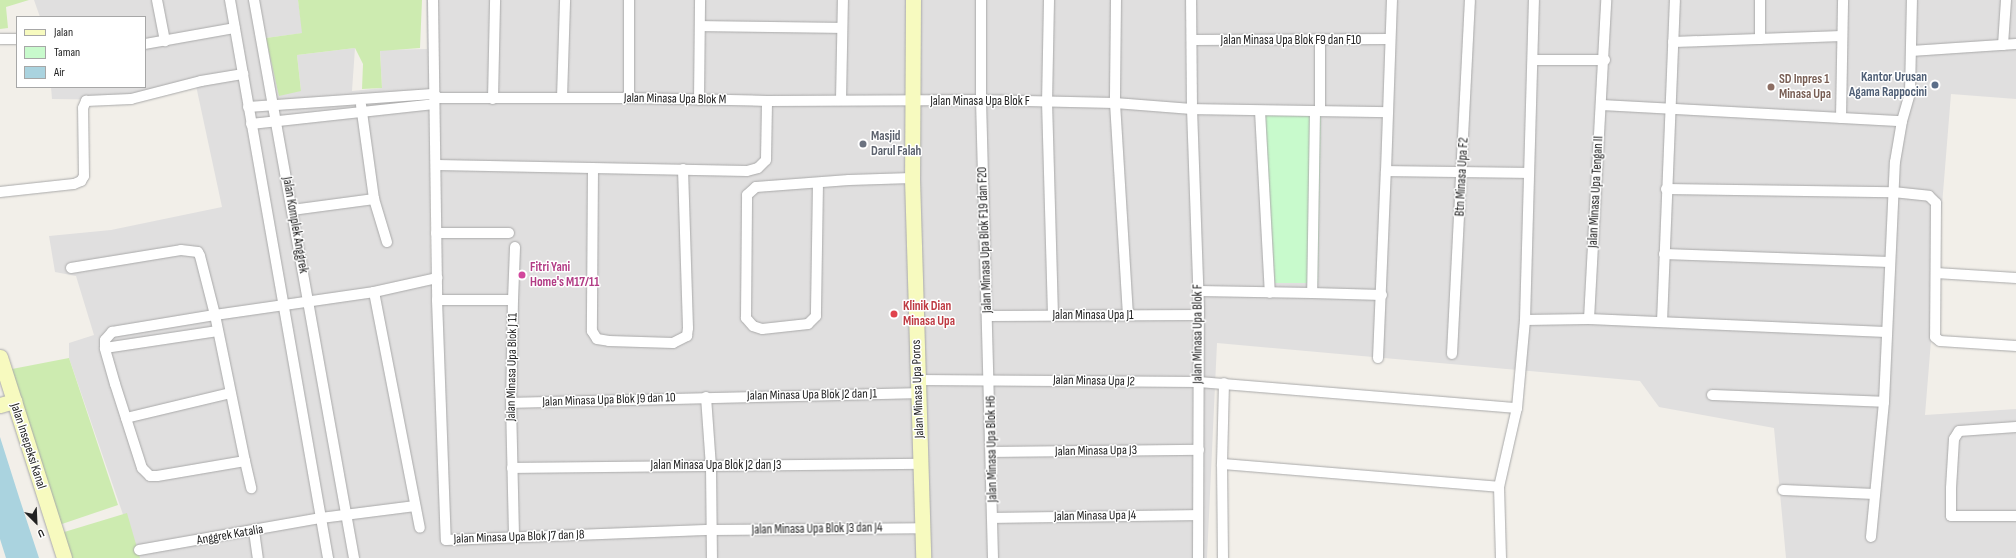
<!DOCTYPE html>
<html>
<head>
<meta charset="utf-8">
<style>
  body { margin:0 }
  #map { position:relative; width:2016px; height:558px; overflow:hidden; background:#f2efe9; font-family:"Sofia Sans Condensed",sans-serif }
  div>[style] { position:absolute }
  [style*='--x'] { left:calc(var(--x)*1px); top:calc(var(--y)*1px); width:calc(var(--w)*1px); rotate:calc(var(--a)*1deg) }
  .residential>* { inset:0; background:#e0dfdf }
  .grass>* { inset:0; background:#cdebb0 }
  .park>* { inset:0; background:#c8facc }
  .water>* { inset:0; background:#aad3df }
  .roads { filter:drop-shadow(0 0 1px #a9a9a9) drop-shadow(0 0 1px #a9a9a9) }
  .street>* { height:10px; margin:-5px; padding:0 5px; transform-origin:5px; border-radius:5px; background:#fff }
  .secondary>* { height:15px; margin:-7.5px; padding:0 7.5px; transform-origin:7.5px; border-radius:7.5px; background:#f7fabf }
  .dots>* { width:11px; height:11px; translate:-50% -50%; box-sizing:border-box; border:2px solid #fff; border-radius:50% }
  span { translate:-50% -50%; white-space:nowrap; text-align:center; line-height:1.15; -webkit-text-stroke:3px #fff; paint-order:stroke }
  .street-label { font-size:13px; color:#222 }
  .service-label { font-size:13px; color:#4e5e75; font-weight:700 }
  .right { translate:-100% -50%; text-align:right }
  .education-label { font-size:13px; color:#785e54; font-weight:700 }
  .left { translate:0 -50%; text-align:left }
  .worship-label { font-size:13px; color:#5b616d; font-weight:700 }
  .hotel-label { font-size:13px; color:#b23c85; font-weight:700 }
  .health-label { font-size:13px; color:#be3a42; font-weight:700 }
  .legend { position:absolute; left:16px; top:16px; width:130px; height:72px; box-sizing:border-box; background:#fff; border:1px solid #a7a7a7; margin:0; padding:5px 7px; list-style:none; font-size:12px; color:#222 }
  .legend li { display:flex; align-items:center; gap:8px; height:20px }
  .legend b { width:20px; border:1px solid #a7a7a7 }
  .north { position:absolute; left:16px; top:502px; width:40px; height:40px; -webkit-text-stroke:3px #fff; paint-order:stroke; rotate:156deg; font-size:11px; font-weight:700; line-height:16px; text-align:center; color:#222 }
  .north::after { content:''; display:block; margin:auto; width:14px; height:18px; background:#222; clip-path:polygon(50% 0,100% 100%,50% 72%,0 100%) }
</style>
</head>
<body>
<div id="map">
  <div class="residential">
    <div style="clip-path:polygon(evenodd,34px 0,298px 0,303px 33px,266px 38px,301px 91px,297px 55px,355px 48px,352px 91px,382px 88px,380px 50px,427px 49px,426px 0,2016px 0,2016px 99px,1951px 94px,1925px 415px,2016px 409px,2016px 558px,1786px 558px,1774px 428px,1659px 407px,1640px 381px,1217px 343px,1207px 558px,138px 558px,69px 358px,69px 343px,94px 335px,76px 276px,55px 272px,49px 236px,111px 230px,222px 207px,195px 81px,128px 100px,52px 99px,51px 87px,145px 87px,145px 17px,40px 17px,34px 0,430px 135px,432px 204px,430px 284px,430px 135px)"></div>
  </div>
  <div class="grass">
    <div style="clip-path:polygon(0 0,29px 0,6px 7px,8px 28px,0 29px)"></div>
    <div style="clip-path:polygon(298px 0,422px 0,420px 48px,380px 51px,382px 88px,362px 89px,363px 64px,355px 48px,297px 55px,301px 91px,279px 96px,266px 38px,302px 33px)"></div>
    <div style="clip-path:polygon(69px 358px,118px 505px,59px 525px,12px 369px)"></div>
    <div style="clip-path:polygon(127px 513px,140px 558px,69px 558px,61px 533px)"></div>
  </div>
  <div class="park">
    <div style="clip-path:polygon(1264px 115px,1321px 115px,1318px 283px,1275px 283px)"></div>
  </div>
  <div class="water">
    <div style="clip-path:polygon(0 437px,19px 497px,39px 558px,6px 558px,0 539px)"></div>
  </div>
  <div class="roads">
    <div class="street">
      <div style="--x:157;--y:0;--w:42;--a:79"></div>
      <div style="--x:230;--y:0;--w:567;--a:80.04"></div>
      <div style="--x:254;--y:0;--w:567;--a:79.84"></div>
      <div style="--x:433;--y:0;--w:300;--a:89.2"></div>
      <div style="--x:437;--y:300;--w:76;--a:0"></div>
      <div style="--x:513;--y:300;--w:103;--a:91.1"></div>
      <div style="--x:511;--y:403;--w:134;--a:88.7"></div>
      <div style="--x:981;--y:0;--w:100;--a:90"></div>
      <div style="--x:981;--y:100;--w:458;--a:88.5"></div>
      <div style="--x:1049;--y:0;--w:101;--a:91.1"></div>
      <div style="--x:1047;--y:101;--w:214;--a:88.4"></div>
      <div style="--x:1116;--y:0;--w:103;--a:90.6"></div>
      <div style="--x:1115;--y:103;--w:212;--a:86.5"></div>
      <div style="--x:1760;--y:0;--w:39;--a:90"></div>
      <div style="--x:700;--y:26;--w:142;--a:0.8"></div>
      <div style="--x:0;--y:39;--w:17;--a:0"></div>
      <div style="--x:1320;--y:39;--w:71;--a:90"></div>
      <div style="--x:1192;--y:40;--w:198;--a:-0.3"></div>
      <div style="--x:1673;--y:42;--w:169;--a:-2"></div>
      <div style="--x:145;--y:44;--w:91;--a:-10.1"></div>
      <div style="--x:2003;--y:45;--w:45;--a:-86.2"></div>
      <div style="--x:1911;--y:51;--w:105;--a:-3.8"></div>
      <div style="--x:1533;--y:60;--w:72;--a:0"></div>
      <div style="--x:562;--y:98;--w:98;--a:-88.2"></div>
      <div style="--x:629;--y:98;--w:98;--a:-90"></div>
      <div style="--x:493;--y:99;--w:99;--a:-88.8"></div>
      <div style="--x:699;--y:100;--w:100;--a:-89.4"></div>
      <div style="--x:841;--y:100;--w:100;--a:-88.9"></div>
      <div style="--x:361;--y:105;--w:95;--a:82.1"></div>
      <div style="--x:374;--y:199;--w:45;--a:73.2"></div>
      <div style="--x:1602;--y:105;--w:300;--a:3.1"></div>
      <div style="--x:248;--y:107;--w:185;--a:-4"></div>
      <div style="--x:433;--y:94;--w:7;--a:34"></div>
      <div style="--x:439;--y:98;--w:190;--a:0"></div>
      <div style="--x:629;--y:98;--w:138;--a:1.2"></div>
      <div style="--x:767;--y:101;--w:214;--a:-0.3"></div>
      <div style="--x:981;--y:100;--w:134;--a:1.3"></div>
      <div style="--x:1115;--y:103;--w:77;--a:4.5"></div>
      <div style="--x:1192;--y:109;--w:109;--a:-90.5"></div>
      <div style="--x:1260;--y:111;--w:182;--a:86.9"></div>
      <div style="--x:1315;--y:111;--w:182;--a:90.9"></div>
      <div style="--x:1312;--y:293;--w:70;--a:1.6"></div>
      <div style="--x:1841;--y:118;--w:118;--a:-89"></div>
      <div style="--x:251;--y:124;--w:184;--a:-6.2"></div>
      <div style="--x:437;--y:165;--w:310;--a:1.1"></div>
      <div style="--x:747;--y:171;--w:11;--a:-15"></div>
      <div style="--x:758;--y:168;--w:11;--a:-45"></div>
      <div style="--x:766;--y:160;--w:59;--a:-89"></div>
      <div style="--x:593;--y:168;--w:163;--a:90.4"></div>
      <div style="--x:592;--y:331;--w:9;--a:58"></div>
      <div style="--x:597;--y:339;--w:12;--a:9"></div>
      <div style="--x:609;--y:341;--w:64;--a:1.8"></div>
      <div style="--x:673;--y:343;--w:16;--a:-27"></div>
      <div style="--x:687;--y:336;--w:8;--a:-83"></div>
      <div style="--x:688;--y:328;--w:159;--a:-91.8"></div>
      <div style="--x:1386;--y:171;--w:171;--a:-88"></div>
      <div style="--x:818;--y:183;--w:133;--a:90.9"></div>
      <div style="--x:816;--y:316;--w:11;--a:135"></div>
      <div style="--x:808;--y:324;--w:46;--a:173.8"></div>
      <div style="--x:762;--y:329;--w:9;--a:-162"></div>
      <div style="--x:753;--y:326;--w:11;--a:-131"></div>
      <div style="--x:746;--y:318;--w:123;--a:-89.5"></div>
      <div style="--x:747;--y:195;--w:12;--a:-42"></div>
      <div style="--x:756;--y:187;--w:93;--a:-4.3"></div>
      <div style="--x:849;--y:180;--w:63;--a:-1.8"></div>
      <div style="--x:1666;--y:189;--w:227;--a:0.8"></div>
      <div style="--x:1893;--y:192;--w:36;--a:6"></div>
      <div style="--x:1929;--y:196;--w:10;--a:45"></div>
      <div style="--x:1936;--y:203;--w:134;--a:90.4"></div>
      <div style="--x:1935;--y:337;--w:6;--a:39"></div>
      <div style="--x:1940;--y:341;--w:76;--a:3.8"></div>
      <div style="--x:0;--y:192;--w:74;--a:-6.2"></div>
      <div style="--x:74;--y:184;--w:8;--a:-23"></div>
      <div style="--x:81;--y:181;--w:6;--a:-59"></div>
      <div style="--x:84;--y:176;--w:68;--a:-90.8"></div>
      <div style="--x:83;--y:108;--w:8;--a:-67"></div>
      <div style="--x:86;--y:101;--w:45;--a:-2.5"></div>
      <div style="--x:131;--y:99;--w:72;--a:-14.4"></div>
      <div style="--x:201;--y:81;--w:43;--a:-9.5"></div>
      <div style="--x:292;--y:210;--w:83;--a:-7.6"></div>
      <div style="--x:436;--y:233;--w:73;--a:0"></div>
      <div style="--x:1664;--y:254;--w:226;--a:2"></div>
      <div style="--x:71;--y:268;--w:111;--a:-9.3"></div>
      <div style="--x:181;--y:250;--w:17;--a:7"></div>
      <div style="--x:198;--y:252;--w:4;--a:63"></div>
      <div style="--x:200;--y:256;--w:61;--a:75.7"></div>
      <div style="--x:215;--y:315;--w:149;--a:78.4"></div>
      <div style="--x:245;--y:461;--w:89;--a:170.3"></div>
      <div style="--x:157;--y:476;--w:7;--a:180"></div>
      <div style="--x:150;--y:476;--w:11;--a:-135"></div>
      <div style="--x:142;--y:468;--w:88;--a:-107.8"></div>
      <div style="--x:115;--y:384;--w:37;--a:-106"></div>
      <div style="--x:105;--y:348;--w:8;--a:-90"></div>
      <div style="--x:105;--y:340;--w:11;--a:-49"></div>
      <div style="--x:112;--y:332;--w:104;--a:-9.4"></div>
      <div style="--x:215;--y:315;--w:161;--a:-8.2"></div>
      <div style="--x:374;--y:292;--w:65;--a:-12.5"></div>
      <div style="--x:1936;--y:273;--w:80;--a:3.6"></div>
      <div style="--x:1198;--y:291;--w:114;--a:1"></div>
      <div style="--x:374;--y:292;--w:240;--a:79"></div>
      <div style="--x:437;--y:300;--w:240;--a:87.9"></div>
      <div style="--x:446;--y:540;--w:266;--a:-2.2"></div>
      <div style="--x:712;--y:530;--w:210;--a:-0.5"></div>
      <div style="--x:513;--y:300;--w:53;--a:-87.8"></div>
      <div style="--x:988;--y:316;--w:211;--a:-0.3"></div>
      <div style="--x:1589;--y:319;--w:319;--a:-86.9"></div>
      <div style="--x:1525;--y:320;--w:64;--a:-0.9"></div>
      <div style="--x:1589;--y:319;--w:297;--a:2.5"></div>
      <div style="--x:1662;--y:322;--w:322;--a:-87.7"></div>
      <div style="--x:105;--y:348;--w:114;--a:-8.6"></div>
      <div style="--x:1452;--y:354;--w:354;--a:-87.1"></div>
      <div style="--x:1378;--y:358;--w:187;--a:-87.6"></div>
      <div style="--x:1386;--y:171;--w:142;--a:0.8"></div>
      <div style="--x:918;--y:380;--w:281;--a:0.4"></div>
      <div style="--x:1199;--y:382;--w:319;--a:4.7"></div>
      <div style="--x:1712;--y:395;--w:172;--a:2.3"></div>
      <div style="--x:706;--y:397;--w:69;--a:85.9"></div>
      <div style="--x:711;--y:466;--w:92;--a:89.4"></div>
      <div style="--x:511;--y:403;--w:407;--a:-1.4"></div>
      <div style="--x:126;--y:418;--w:107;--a:-13.5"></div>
      <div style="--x:2016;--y:427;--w:57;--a:176"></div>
      <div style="--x:1959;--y:431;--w:9;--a:122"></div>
      <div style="--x:1954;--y:439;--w:49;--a:93.5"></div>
      <div style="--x:1951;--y:488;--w:28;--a:90"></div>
      <div style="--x:1951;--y:516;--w:65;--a:0"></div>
      <div style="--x:992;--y:452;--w:207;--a:-0.6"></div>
      <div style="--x:245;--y:461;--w:28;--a:77"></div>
      <div style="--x:1222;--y:464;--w:81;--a:-88.6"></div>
      <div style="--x:512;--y:468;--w:408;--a:-0.6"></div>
      <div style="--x:1783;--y:490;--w:92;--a:2.5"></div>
      <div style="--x:993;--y:518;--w:205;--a:-0.8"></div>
      <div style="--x:254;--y:531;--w:27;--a:82"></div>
      <div style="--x:1871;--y:537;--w:136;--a:-84.5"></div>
      <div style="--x:1884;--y:402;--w:240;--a:-87.4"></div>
      <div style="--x:1895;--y:162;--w:42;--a:-80.3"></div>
      <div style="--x:1902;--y:121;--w:29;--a:-74"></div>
      <div style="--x:1910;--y:93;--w:93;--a:-88.8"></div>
      <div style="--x:139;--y:550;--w:185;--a:-10"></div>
      <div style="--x:321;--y:518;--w:95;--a:-7.3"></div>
      <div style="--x:1198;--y:558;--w:249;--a:-89.8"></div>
      <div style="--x:1199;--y:309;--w:200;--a:-92"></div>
      <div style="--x:1192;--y:109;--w:195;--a:0.9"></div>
      <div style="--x:1223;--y:558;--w:94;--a:-90.6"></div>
      <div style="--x:1222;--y:464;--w:278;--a:4.7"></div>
      <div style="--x:1501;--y:558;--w:71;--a:-91.6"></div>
      <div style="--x:1499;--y:487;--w:81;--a:-77.2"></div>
      <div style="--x:1517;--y:408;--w:88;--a:-84.8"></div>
      <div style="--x:1525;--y:320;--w:320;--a:-88.4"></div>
    </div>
    <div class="secondary">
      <div style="--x:913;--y:0;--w:178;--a:90.3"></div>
      <div style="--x:912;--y:178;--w:380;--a:88.3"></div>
      <div style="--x:0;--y:357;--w:211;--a:72.3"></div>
      <div style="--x:0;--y:405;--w:15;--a:-16"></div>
    </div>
  </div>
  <div class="dots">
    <div style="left:1935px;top:85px;background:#5c6f8a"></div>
    <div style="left:1771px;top:87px;background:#8d6e63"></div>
    <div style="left:863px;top:144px;background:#6b7280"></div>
    <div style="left:522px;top:275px;background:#d1479c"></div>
    <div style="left:894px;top:314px;background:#e0444e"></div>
  </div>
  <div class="street-label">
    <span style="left:1291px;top:40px">Jalan Minasa Upa Blok F9 dan F10</span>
    <span style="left:675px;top:99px;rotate:1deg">Jalan Minasa Upa Blok M</span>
    <span style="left:980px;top:101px">Jalan Minasa Upa Blok F</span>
    <span style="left:1462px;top:177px;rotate:-87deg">Btn Minasa Upa F2</span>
    <span style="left:1596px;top:192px;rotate:-87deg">Jalan Minasa Upa Tengan II</span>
    <span style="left:295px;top:225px;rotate:80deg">Jalan Komplek Anggrek</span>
    <span style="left:985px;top:240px;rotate:-92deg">Jalan Minasa Upa Blok F19 dan F20</span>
    <span style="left:1093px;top:315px">Jalan Minasa Upa J1</span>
    <span style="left:1198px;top:334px;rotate:-90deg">Jalan Minasa Upa Blok F</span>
    <span style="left:512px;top:367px;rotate:-89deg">Jalan Minasa Upa Blok J 11</span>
    <span style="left:1094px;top:381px;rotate:1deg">Jalan Minasa Upa J2</span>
    <span style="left:918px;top:389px;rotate:-92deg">Jalan Minasa Upa Poros</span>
    <span style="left:812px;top:395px;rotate:-1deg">Jalan Minasa Upa Blok J2 dan J1</span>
    <span style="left:609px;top:400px;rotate:-2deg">Jalan Minasa Upa Blok J9 dan 10</span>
    <span style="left:28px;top:446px;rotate:72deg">Jalan Insepeksi Kanal</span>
    <span style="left:992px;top:449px;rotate:-91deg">Jalan Minasa Upa Blok H6</span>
    <span style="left:1096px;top:451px;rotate:-1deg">Jalan Minasa Upa J3</span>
    <span style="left:716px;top:465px">Jalan Minasa Upa Blok J2 dan J3</span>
    <span style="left:1095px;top:516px;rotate:-1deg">Jalan Minasa Upa J4</span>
    <span style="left:817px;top:529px;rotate:-1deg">Jalan Minasa Upa Blok J3 dan J4</span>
    <span style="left:230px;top:535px;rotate:-10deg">Anggrek Katalia</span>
    <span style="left:519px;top:537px;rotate:-2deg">Jalan Minasa Upa Blok J7 dan J8</span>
  </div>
  <div class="service-label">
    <span class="right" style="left:1927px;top:85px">Kantor Urusan<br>Agama Rappocini</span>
  </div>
  <div class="education-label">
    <span class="left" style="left:1779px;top:87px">SD Inpres 1<br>Minasa Upa</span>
  </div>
  <div class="worship-label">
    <span class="left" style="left:871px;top:144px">Masjid<br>Darul Falah</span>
  </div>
  <div class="hotel-label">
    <span class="left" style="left:530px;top:275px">Fitri Yani<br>Home's M17/11</span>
  </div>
  <div class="health-label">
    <span class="left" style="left:903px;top:314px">Klinik Dian<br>Minasa Upa</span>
  </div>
  <ul class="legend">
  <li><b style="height:5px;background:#f7fabf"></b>Jalan</li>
  <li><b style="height:11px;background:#c8facc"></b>Taman</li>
  <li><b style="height:11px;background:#aad3df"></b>Air</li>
  </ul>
  <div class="north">U</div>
</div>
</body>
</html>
